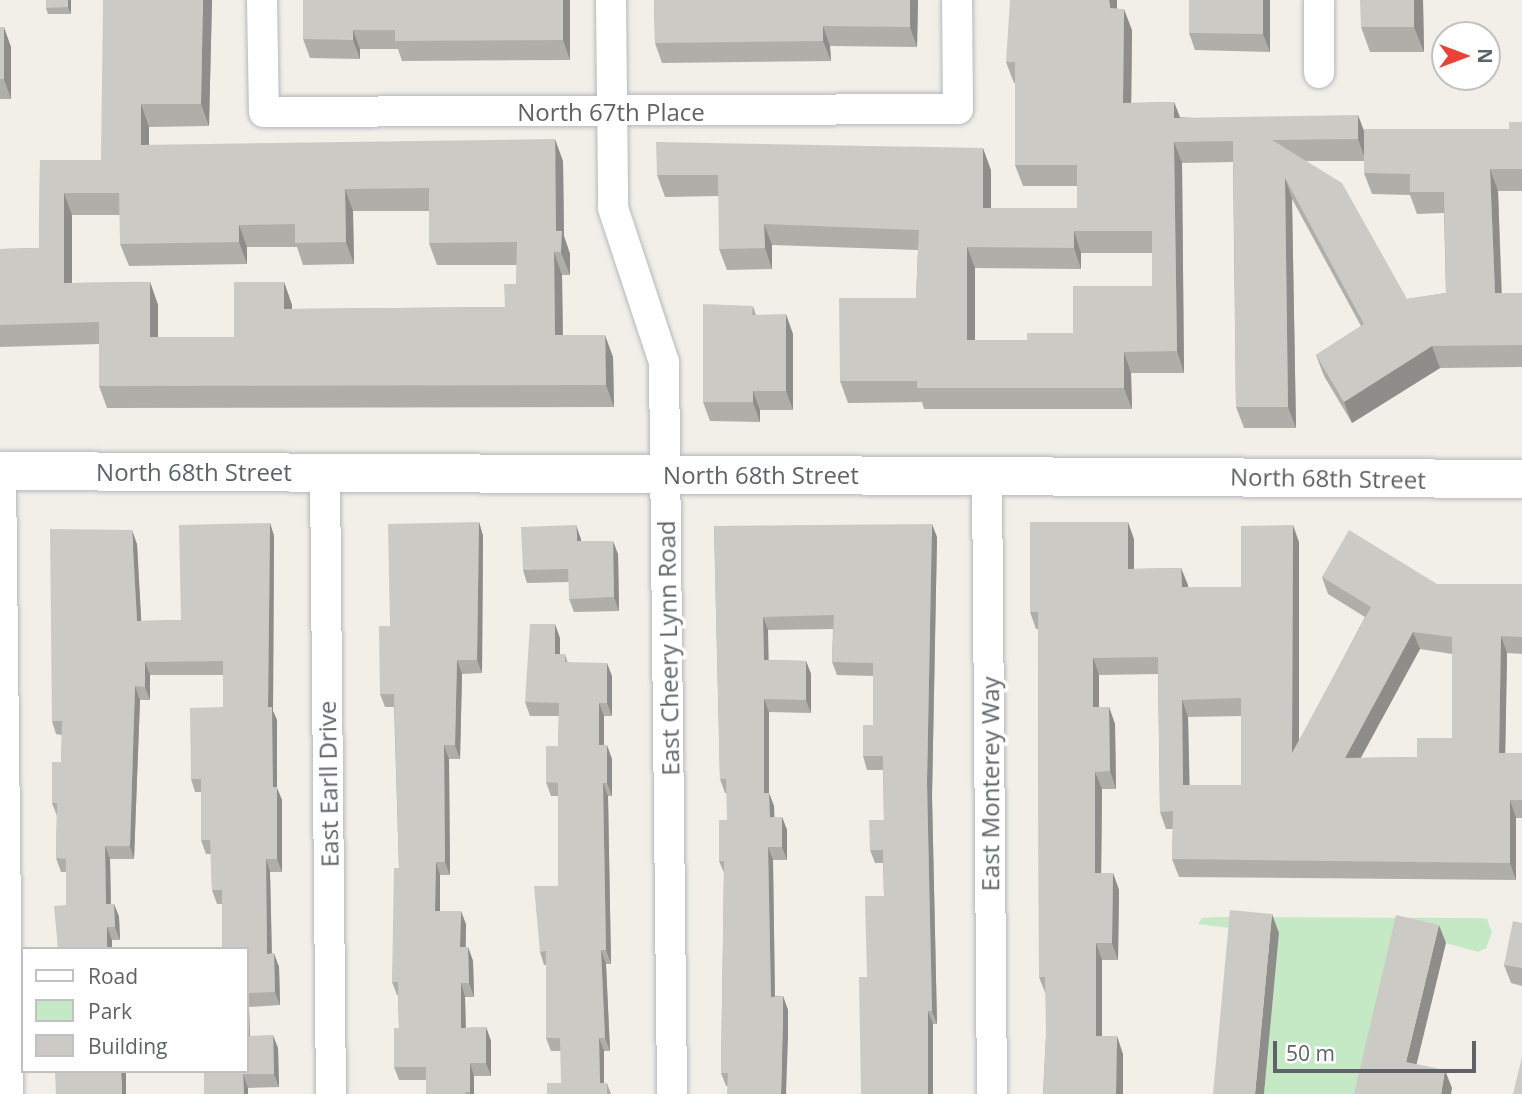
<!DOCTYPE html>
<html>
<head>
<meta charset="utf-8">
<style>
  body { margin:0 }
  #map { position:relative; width:1522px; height:1094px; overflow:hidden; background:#f1efe8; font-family:"Open Sans",sans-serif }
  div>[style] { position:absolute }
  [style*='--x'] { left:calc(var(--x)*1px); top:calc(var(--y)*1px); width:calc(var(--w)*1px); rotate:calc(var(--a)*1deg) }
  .green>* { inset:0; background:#c5e8c5 }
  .roads { filter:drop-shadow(0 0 2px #b5b8bc) drop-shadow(0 0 2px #b5b8bc) }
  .minor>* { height:30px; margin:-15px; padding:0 15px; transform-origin:15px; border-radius:15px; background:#fff }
  .secondary>* { height:38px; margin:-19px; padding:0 19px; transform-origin:19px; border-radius:19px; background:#fff }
  .wall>* { inset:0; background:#afaea9 }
  .shaded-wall>* { inset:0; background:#8f8d8a }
  .building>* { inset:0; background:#cccac5 }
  span { translate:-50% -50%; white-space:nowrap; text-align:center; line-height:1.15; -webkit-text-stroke:7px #fff; paint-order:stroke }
  .street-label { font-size:24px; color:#5f6368 }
  .legend { position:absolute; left:21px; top:947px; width:228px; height:126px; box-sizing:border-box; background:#fff; border:2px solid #bfc1c3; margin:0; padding:9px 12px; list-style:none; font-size:21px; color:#5f6368 }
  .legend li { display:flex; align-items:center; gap:14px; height:35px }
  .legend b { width:35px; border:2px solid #bfc1c3 }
  .north { position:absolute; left:1431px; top:21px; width:70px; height:70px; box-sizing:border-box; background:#fff; border:2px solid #bfc1c3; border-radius:50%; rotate:90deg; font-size:19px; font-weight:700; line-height:28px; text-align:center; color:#5f6368 }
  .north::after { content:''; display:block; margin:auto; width:24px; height:32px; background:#ea4335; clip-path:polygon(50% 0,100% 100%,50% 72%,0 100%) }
  .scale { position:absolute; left:1273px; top:1041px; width:203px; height:32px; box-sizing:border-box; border:4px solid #5f6368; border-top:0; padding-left:9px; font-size:21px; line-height:24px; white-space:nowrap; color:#5f6368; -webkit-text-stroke:5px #fff; paint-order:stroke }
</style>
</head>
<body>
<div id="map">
  <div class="green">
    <div style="clip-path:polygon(1218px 917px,1477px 918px,1487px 919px,1492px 933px,1486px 948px,1478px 952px,1446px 943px,1364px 1094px,1264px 1094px,1279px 934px,1198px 924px,1202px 918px)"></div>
  </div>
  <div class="roads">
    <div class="minor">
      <div style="--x:262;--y:0;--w:112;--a:89"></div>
      <div style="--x:264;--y:112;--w:694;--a:-0.25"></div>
      <div style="--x:958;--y:109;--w:109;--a:-90.5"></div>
      <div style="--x:611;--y:0;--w:208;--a:89.4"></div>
      <div style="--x:613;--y:208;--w:162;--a:71.7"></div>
      <div style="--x:664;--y:362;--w:732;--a:89.37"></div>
      <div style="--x:1319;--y:0;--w:73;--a:90"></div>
      <div style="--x:1;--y:471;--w:623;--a:89.36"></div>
      <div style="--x:325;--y:473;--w:621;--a:89.45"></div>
      <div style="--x:987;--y:475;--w:619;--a:89.54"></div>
    </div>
    <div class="secondary">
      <div style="--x:0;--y:471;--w:1522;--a:0.3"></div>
    </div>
  </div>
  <div class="wall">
    <div style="clip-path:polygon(71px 0,71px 14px,48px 14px,46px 8px)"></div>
    <div style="clip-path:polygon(evenodd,212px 0,209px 126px,149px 127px,149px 145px,563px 161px,564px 236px,570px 254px,570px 275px,562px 275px,563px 335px,613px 357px,614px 407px,107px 408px,99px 386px,99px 344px,0 347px,0 249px,39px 248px,40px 160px,101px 160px,212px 0,353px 211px,429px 211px,429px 243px,437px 265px,517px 265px,516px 284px,505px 307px,292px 309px,292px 305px,284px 282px,234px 337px,158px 337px,158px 305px,150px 282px,72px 283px,72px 215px,120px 215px,120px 244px,129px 266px,247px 264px,247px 247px,297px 247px,303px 265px,354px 264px,353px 211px)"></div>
    <div style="clip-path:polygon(303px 0,570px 0,570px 60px,402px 61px,398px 49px,360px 49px,360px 59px,310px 58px,303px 39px)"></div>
    <div style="clip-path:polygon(654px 0,918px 0,917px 47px,830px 46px,831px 61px,662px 63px,655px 43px)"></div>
    <div style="clip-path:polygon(1270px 0,1270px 52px,1195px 50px,1189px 33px)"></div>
    <div style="clip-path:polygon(1423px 0,1424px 52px,1370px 52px,1361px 27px)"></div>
    <div style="clip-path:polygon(evenodd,1117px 9px,1132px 30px,1131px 103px,1174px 102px,1180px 117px,1364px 131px,1509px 129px,1522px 122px,1522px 191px,1498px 191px,1502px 293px,1522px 293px,1522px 367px,1440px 368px,1352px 423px,1324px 376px,1316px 355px,1361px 326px,1292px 199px,1296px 428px,1244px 428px,1236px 407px,1233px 162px,1182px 163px,1184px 373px,1131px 373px,1132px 409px,924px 409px,922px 402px,848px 403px,840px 381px,916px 298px,918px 250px,772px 245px,772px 269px,727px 270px,719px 249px,719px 196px,665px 197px,657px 175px,991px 170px,991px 208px,1077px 208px,1077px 186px,1023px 186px,1015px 165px,1015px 83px,1014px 83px,1006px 62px,1117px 9px,1306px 161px,1364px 161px,1364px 173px,1372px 194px,1410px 195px,1417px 214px,1444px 213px,1446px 293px,1407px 299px,1306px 161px,1117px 9px,1081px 253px,1152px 253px,1152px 286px,1073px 333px,1027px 340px,975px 340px,975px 268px,1081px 269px,1081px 253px)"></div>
    <div style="clip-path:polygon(0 27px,11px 47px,11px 99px,0 99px)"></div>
    <div style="clip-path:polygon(753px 306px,756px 315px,793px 334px,793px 410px,760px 410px,760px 422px,710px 421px,703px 402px)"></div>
    <div style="clip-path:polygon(479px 522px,483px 536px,482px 673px,462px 674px,460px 759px,449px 759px,450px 875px,440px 875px,440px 911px,466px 924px,466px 947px,468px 947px,473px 961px,474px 997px,465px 997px,466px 1028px,486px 1027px,491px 1041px,491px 1076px,474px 1076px,474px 1094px,426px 1094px,426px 1080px,399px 1080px,394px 1067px,399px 1028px,398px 995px,397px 995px,392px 982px,399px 868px,394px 707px,385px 707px,380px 694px,390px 626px)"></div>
    <div style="clip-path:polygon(270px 523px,274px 536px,273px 711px,277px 720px,277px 788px,282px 800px,282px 872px,270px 872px,272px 953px,279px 967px,280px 1005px,249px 1007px,250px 1036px,278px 1048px,279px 1087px,248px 1088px,248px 1094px,204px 1094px,247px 1071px,247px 949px,222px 904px,217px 904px,212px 890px,211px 854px,206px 854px,201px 840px,201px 792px,195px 792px,191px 779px,223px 707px,223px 675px,150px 675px,150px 700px,140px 700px,134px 859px,110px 859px,111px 904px,114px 904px,119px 917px,120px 940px,112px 940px,112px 949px,58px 949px,66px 905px,66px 872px,61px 872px,56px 858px,57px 816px,52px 803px,61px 762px,62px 735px,56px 734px,52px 721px,137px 544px,141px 621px,181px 620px)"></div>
    <div style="clip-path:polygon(714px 526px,937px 537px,932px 796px,937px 1024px,933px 1024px,933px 1094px,861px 1094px,867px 977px,884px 896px,883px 863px,875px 863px,870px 850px,884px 820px,883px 770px,867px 770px,863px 756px,873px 725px,873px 676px,837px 675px,832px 662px,833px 629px,768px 630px,768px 660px,806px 661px,811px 674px,811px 713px,769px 712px,769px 793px,774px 806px,774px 817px,782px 817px,787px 830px,787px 860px,773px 860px,775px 996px,783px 996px,788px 1010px,788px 1037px,728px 1086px,726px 1086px,721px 1073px,724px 873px,719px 861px,727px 820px,727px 793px,725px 793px,720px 779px)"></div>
    <div style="clip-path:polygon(581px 539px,581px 541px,618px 554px,619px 611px,574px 612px,569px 599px,569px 582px,527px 583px,523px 570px)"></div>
    <div style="clip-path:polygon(evenodd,1134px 539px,1134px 569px,1181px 568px,1188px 587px,1241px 587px,1299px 542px,1299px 742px,1365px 617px,1328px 594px,1322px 577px,1437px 584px,1522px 584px,1522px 654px,1507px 653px,1505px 753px,1522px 753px,1522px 818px,1516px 818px,1516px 880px,1179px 877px,1172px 859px,1173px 829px,1166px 829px,1160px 812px,1158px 674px,1099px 675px,1099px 707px,1109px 707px,1115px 724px,1116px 789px,1102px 789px,1101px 873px,1113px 873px,1119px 890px,1118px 960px,1102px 960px,1102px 1036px,1123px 1054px,1123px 1094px,1043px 1094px,1046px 1036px,1046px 995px,1039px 977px,1038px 629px,1036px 629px,1030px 612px,1134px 539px,1420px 649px,1452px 654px,1452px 738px,1417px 757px,1360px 758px,1420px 649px,1134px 539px,1241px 716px,1241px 785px,1189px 785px,1188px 717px,1241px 716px)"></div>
    <div style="clip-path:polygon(560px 638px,560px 654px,565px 654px,568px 663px,612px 676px,612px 716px,604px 716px,604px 745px,612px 759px,612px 796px,608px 796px,611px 964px,606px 964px,610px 1051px,604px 1051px,604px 1083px,607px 1083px,611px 1094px,547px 1094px,561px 1083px,561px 1051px,551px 1051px,546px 1038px,546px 965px,544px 965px,540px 952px,558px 886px,558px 796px,551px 796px,546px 782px,558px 746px,559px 716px,530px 716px,525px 702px)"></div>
    <div style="clip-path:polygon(1522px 923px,1522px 986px,1511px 983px,1504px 965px)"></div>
  </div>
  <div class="shaded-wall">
    <div style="clip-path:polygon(68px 0,71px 0,71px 14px,68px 7px)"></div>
    <div style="clip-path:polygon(203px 0,212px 0,209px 126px,201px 104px)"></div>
    <div style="clip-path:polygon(563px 0,570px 0,570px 60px,563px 40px)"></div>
    <div style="clip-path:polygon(910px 0,918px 0,917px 47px,910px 27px)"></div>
    <div style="clip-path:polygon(1109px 0,1117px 0,1117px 30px,1110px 8px)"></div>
    <div style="clip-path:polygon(1263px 0,1270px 0,1270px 52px,1263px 34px)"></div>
    <div style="clip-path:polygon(1414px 0,1423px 0,1424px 52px,1414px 27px)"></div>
    <div style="clip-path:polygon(1124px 9px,1132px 30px,1131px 124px,1123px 103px)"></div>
    <div style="clip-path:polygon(823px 26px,830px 46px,831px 61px,823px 41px)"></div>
    <div style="clip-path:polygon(4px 27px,11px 47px,11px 99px,4px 79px)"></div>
    <div style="clip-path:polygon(353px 30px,360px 49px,360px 59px,353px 40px)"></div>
    <div style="clip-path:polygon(1174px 102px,1182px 123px,1174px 118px)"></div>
    <div style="clip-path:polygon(141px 104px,149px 127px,149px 167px,141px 145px)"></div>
    <div style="clip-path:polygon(1358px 115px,1366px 136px,1366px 161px,1358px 139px)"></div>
    <div style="clip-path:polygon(555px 139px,563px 161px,564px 236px,570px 254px,570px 275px,561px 252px,556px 231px)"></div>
    <div style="clip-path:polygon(1174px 142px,1182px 163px,1184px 373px,1177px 351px)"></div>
    <div style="clip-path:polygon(983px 148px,991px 170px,991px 229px,983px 208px)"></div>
    <div style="clip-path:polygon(1490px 169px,1498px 191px,1502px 315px,1495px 293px)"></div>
    <div style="clip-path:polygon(1285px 178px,1292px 199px,1296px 428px,1288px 407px)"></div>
    <div style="clip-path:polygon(345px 189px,353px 211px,354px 264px,346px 242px)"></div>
    <div style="clip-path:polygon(64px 193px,72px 215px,72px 305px,64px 283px)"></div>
    <div style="clip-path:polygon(764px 224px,772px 245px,772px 269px,765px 248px)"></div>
    <div style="clip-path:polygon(239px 225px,247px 247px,247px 264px,239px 242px)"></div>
    <div style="clip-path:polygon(1074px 231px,1081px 253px,1081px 269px,1074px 248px)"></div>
    <div style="clip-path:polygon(967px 247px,975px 268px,975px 361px,967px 340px)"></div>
    <div style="clip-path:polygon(554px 252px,562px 275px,563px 358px,555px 335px)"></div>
    <div style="clip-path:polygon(150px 282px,158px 305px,158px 359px,150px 337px)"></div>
    <div style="clip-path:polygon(284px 282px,292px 305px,292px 332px,284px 309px)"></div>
    <div style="clip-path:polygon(786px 314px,793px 334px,793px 410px,786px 391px)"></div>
    <div style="clip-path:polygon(605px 335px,613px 357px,614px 407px,606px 385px)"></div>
    <div style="clip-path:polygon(1432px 346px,1440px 368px,1352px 423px,1344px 402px)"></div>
    <div style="clip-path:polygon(1124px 352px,1131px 373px,1132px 409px,1124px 388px)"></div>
    <div style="clip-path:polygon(753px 391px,760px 410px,760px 422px,753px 402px)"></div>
    <div style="clip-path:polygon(479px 522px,483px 536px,482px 673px,477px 660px)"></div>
    <div style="clip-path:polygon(1128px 522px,1134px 539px,1134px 586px,1128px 569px)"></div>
    <div style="clip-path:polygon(270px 523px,274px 536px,273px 711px,277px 720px,277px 788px,282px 800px,282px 872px,277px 859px,268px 707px)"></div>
    <div style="clip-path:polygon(932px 524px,937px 537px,932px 796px,937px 1024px,932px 1011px,927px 783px)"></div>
    <div style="clip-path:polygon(576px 525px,581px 539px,582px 555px,577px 541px)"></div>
    <div style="clip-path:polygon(1293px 525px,1299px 542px,1299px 771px,1292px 753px)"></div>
    <div style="clip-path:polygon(132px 530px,137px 544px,142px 634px,137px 621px)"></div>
    <div style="clip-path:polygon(613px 541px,618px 554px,619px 611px,614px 597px)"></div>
    <div style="clip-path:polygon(1181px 568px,1188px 585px,1188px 604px,1182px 587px)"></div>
    <div style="clip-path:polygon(763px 617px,768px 630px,769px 674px,764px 660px)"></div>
    <div style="clip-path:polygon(555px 624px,560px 638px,560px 668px,555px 654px)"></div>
    <div style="clip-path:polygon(1413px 632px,1420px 649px,1351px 776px,1345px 758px)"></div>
    <div style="clip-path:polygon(1501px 636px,1507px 653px,1505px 770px,1499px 753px)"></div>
    <div style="clip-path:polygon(1093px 658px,1099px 675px,1099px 724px,1093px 707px)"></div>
    <div style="clip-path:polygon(457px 660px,462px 674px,460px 759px,455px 745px)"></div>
    <div style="clip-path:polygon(806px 661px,811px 674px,811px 713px,806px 700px)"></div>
    <div style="clip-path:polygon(145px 662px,150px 675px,150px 700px,145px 687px)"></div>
    <div style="clip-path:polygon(607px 663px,612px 676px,612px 716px,607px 703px)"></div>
    <div style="clip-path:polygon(135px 686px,140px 700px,134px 859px,130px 846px)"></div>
    <div style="clip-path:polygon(764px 699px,769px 712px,769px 806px,764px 793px)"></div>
    <div style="clip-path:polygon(1182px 700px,1188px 717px,1190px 802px,1183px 785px)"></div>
    <div style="clip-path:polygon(599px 703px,604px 716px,604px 759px,599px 745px)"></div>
    <div style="clip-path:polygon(1109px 707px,1115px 724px,1116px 789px,1110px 771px)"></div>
    <div style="clip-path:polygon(444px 745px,449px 759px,450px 875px,445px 862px)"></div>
    <div style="clip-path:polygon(607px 745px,612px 759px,612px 796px,607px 783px)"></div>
    <div style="clip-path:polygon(1095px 772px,1102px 789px,1101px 890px,1095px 873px)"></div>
    <div style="clip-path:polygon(603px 783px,608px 796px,611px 964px,606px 950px)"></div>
    <div style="clip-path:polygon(769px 793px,774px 806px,775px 830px,770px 817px)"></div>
    <div style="clip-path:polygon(1510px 800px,1516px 818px,1516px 880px,1510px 863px)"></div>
    <div style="clip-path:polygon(782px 817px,787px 830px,787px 860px,782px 847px)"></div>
    <div style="clip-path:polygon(105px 846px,110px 859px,111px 917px,106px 904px)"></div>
    <div style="clip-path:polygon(768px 847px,773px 860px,775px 1010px,771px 997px)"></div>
    <div style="clip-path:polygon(266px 859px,270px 872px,272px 967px,267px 954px)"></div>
    <div style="clip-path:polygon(436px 862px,440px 875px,440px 924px,435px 911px)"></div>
    <div style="clip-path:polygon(1113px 873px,1119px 890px,1118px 960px,1112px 943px)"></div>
    <div style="clip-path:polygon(114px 904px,119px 917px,120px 940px,115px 927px)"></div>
    <div style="clip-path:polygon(461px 911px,466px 924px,465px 961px,460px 947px)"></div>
    <div style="clip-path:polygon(1272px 914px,1279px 933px,1264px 1094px,1255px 1094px)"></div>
    <div style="clip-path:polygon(1439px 925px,1446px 943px,1413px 1079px,1406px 1062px)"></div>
    <div style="clip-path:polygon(107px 927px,112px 940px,112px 949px,107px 949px)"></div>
    <div style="clip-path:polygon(1096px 943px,1102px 960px,1102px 1053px,1096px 1036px)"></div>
    <div style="clip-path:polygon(468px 947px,473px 961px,474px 997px,469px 983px)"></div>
    <div style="clip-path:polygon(601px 950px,606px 964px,610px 1051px,605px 1038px)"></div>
    <div style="clip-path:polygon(274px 953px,279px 967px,280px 1005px,275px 992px)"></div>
    <div style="clip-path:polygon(461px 983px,465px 997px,466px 1041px,461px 1028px)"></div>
    <div style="clip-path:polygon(783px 996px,788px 1010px,788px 1037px,786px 1094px,781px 1094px)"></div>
    <div style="clip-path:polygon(247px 1001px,249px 1007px,250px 1049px,247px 1040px)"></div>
    <div style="clip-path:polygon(928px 1011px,933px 1024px,933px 1094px,928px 1094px)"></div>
    <div style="clip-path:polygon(486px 1027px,491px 1041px,491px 1076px,486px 1063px)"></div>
    <div style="clip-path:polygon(273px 1035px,278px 1048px,279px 1087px,274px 1074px)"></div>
    <div style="clip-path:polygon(1117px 1036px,1123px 1054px,1123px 1094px,1116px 1094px)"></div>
    <div style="clip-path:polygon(599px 1038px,604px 1051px,604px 1094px,600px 1083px)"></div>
    <div style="clip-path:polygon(470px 1063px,474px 1076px,474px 1094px,470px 1094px)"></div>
    <div style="clip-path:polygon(1445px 1070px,1452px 1088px,1451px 1094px,1441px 1094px)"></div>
    <div style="clip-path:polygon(121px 1071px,126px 1071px,126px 1094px,122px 1094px)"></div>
    <div style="clip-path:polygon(243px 1074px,248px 1088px,248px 1094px,244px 1094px)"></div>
  </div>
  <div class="building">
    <div style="clip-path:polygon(46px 0,68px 0,68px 7px,46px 8px)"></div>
    <div style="clip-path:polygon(evenodd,103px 0,203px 0,201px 104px,141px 104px,141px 145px,555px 139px,556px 231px,562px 231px,561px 252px,554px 252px,555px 335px,605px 335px,606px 385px,99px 386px,99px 322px,0 325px,0 249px,39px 248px,40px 160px,101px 160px,103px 0,429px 188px,429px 243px,517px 242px,516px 284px,504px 284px,505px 307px,284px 309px,284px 282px,234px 282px,234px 337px,150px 337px,150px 282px,64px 283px,64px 193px,119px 193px,120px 244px,239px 242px,239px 225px,295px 224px,295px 243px,346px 242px,345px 189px,429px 188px)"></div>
    <div style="clip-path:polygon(303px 0,563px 0,563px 40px,395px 41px,395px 30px,353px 30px,353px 40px,303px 39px)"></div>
    <div style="clip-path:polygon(654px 0,910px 0,910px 27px,823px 26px,823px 41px,655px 43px)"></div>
    <div style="clip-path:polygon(evenodd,1010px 0,1109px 0,1110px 8px,1124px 9px,1123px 103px,1174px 102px,1174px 118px,1358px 115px,1358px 139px,1272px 140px,1342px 183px,1407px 299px,1446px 293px,1444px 192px,1410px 192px,1410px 174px,1364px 173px,1364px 129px,1509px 129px,1509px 122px,1522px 122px,1522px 169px,1490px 169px,1495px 293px,1522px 293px,1522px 345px,1432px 346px,1344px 402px,1316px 355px,1364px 324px,1285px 178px,1288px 407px,1236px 407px,1233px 141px,1174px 142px,1177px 351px,1124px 352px,1124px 388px,917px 388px,917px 381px,840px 381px,839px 298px,916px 298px,919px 230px,764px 224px,765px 248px,719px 249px,718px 175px,657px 175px,656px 142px,983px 148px,983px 208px,1077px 208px,1077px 165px,1015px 165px,1015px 62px,1006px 62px,1010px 0,1074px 231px,1152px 231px,1152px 286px,1073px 286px,1073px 333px,1027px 333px,1027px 340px,967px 340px,967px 247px,1074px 248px,1074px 231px)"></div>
    <div style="clip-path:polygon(1189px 0,1263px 0,1263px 34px,1189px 33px)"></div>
    <div style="clip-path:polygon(1360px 0,1414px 0,1414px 27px,1361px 27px)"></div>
    <div style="clip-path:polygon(0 27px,4px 27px,4px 79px,0 79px)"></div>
    <div style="clip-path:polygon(703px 304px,753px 306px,752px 315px,786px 314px,786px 391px,753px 391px,753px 402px,703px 402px)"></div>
    <div style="clip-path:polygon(479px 522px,477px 660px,457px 660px,455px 745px,444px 745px,445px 862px,436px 862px,435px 911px,461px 911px,460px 947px,468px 947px,469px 983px,461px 983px,461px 1028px,486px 1027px,486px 1063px,470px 1063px,470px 1092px,465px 1092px,465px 1094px,426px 1094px,426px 1067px,394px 1067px,394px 1028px,399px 1028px,398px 982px,392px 982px,394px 868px,399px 868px,394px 694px,380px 694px,379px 626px,390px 626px,388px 524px)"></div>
    <div style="clip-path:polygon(evenodd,1030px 522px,1128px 522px,1128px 569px,1181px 568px,1182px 587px,1241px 587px,1241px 526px,1293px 525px,1292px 753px,1371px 607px,1322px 577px,1349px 530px,1437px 584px,1522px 584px,1522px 637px,1501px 636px,1499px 753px,1522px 753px,1522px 800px,1510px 800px,1510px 863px,1172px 859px,1173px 811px,1160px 812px,1158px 657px,1093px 658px,1093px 707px,1109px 707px,1110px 771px,1095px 772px,1095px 873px,1113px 873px,1112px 943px,1096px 943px,1096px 1036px,1117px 1036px,1116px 1094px,1043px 1094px,1046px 1036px,1045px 977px,1039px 977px,1038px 612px,1030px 612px,1030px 522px,1413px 632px,1452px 637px,1452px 738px,1417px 738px,1417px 757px,1345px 758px,1413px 632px,1030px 522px,1241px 698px,1241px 785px,1183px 785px,1182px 700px,1241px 698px)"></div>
    <div style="clip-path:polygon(270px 523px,268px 707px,272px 707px,273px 787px,277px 787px,277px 859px,266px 859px,267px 954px,274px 953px,275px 992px,247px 993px,247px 949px,222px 949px,222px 890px,212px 890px,210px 840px,201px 840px,201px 779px,191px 779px,190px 708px,223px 707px,223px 661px,145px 662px,145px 687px,135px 686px,130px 846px,105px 846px,106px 904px,114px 904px,115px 927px,107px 927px,107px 949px,58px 949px,54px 906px,66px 905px,66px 859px,56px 858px,57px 803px,52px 803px,52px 762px,61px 762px,62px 721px,52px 721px,50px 529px,132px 530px,137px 621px,181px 620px,179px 525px)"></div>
    <div style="clip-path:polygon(932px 524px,927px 783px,932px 1011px,928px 1011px,928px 1094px,861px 1094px,859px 977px,867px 977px,865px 896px,884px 896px,883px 850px,870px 850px,869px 820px,884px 820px,883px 756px,863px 756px,863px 725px,873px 725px,873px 663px,832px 662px,834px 615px,763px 617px,764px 660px,806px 661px,806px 700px,764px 699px,764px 793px,769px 793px,770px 817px,782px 817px,782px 847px,768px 847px,771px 997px,783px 996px,783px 1024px,781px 1094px,727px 1094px,728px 1073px,721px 1073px,724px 861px,719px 861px,719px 820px,727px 820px,726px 779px,720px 779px,714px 526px)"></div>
    <div style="clip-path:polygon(576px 525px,577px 541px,613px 541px,614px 597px,569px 599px,568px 569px,523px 570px,521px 527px)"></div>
    <div style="clip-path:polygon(530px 624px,555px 624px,555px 654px,565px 654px,565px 662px,607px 663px,607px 703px,599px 703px,599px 745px,607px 745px,607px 783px,603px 783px,606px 950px,601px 950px,605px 1038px,599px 1038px,600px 1083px,607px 1083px,607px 1094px,547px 1094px,547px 1083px,561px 1083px,560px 1038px,546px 1038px,546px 951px,540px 952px,534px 886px,558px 886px,558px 783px,546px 782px,546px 746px,558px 746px,559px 703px,525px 702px)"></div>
    <div style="clip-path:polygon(1230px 910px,1272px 914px,1255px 1094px,1213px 1094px)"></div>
    <div style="clip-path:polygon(1396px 915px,1439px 925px,1406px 1062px,1445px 1070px,1441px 1094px,1354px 1094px)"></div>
    <div style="clip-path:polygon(1513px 921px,1522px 923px,1522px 968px,1504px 965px)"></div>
    <div style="clip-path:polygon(273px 1035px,274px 1074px,243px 1074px,244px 1094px,204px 1094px,204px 1071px,247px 1071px,247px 1036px)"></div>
    <div style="clip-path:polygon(1522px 1057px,1522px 1094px,1513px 1094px)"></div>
    <div style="clip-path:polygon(55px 1071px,121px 1071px,122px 1094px,56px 1094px)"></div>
  </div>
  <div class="street-label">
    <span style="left:611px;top:112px">North 67th Place</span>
    <span style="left:194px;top:472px">North 68th Street</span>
    <span style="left:761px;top:475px">North 68th Street</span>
    <span style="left:1328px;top:478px;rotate:1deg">North 68th Street</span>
    <span style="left:668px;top:648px;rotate:-91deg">East Cheery Lynn Road</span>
    <span style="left:328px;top:784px;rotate:-91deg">East Earll Drive</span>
    <span style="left:990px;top:784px;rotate:-90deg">East Monterey Way</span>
  </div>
  <ul class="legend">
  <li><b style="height:9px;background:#fff"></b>Road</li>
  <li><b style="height:19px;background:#c5e8c5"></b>Park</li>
  <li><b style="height:19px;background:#cccac5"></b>Building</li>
  </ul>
  <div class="north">N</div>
  <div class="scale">50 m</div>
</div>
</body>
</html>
